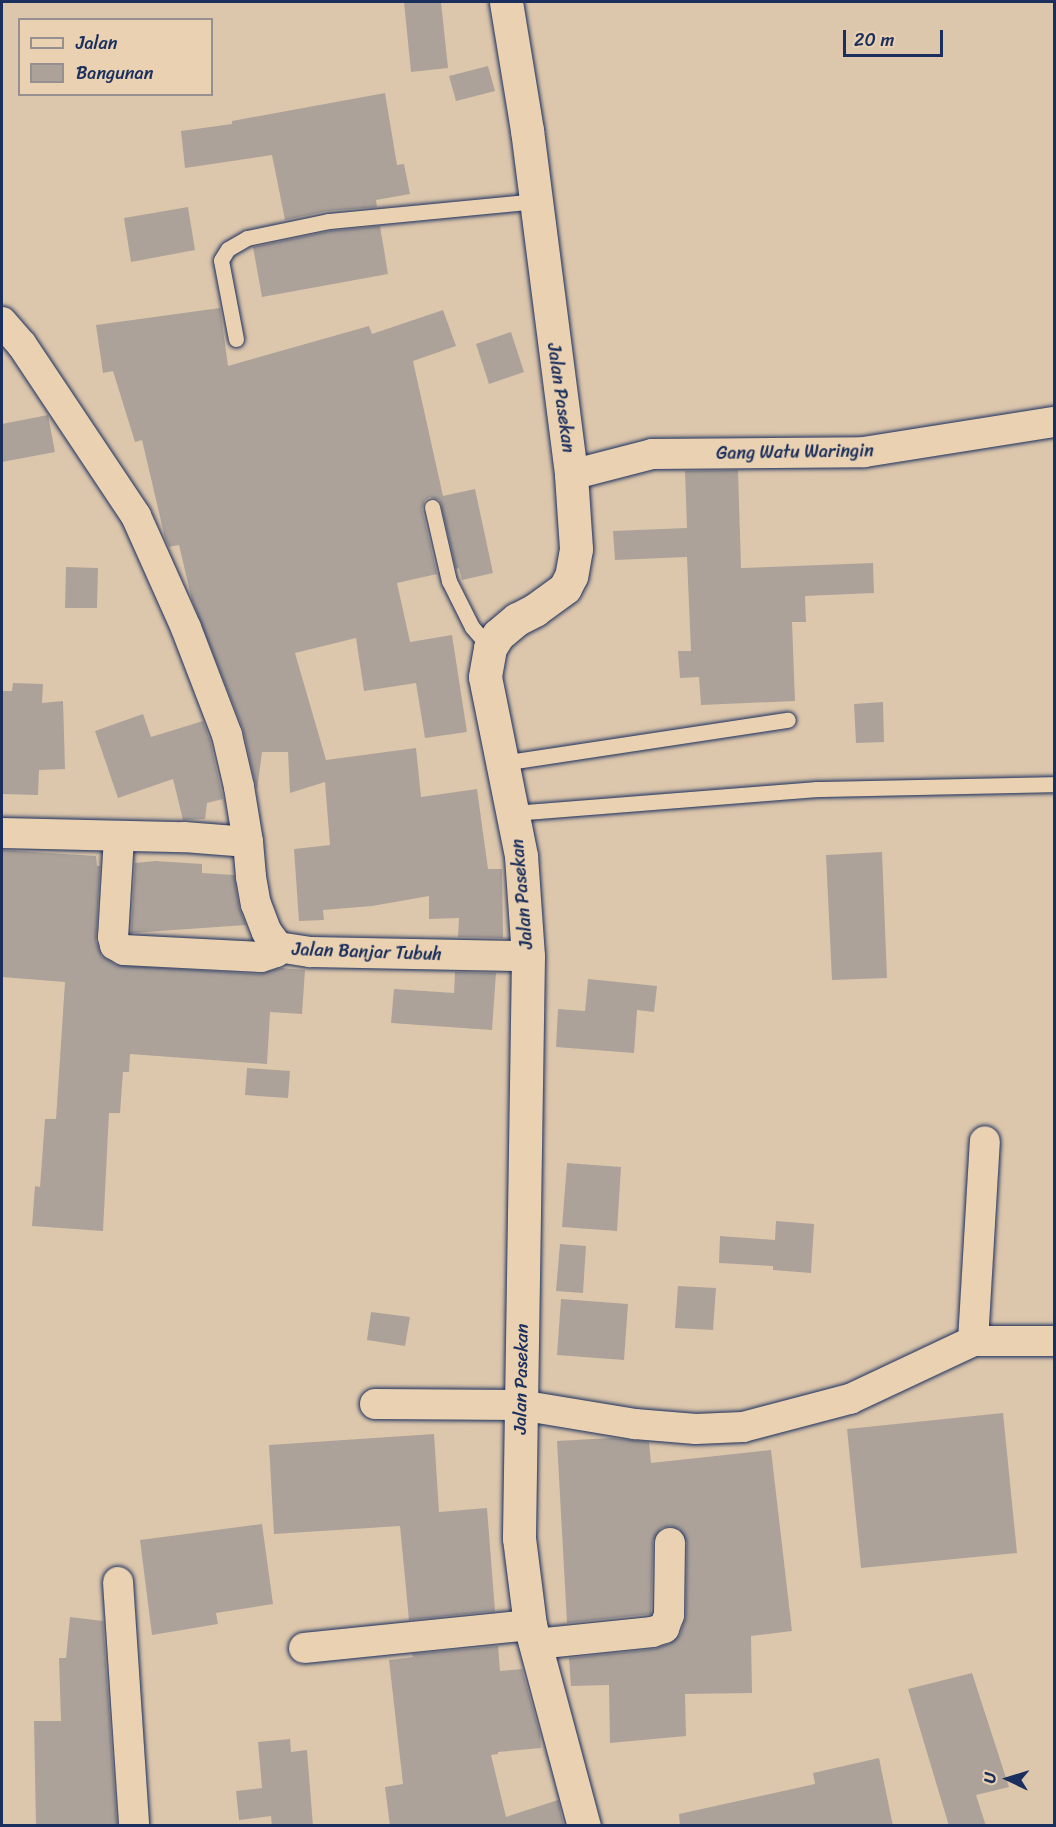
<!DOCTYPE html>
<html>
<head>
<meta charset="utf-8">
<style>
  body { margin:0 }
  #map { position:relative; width:1056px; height:1827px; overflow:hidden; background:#ddc7ac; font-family:Sriracha,sans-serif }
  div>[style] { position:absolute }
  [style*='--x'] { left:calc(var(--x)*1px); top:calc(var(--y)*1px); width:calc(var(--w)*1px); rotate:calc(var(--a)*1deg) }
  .building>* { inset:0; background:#ada299 }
  .roads { filter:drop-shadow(0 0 2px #1b2f5e) drop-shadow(0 0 2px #1b2f5e) }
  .service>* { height:15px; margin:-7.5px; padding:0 7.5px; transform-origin:7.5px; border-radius:7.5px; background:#e9d1b1 }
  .minor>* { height:30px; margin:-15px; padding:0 15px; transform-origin:15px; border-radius:15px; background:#e9d1b1 }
  .tertiary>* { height:33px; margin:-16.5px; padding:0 16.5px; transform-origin:16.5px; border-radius:16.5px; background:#e9d1b1 }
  span { translate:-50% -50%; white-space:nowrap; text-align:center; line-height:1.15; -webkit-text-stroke:6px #e9d1b1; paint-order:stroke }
  .street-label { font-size:18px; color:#1b2f5e }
  .frame { position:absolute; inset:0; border:3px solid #1b2f5e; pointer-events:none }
  .legend { position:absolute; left:18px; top:18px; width:195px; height:78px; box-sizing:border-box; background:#e9d1b1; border:2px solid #979090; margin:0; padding:8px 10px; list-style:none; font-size:18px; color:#1b2f5e }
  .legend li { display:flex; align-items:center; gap:12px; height:30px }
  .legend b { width:30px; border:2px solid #979090 }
  .north { position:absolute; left:978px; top:1749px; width:60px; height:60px; -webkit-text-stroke:4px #e9d1b1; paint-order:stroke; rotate:274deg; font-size:16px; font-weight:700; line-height:24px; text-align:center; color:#1b2f5e }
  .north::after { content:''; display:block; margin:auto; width:21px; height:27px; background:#1b2f5e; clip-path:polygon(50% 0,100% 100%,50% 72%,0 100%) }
  .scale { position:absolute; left:843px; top:30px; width:100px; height:27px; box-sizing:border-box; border:3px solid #1b2f5e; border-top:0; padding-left:8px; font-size:18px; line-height:21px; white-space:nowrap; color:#1b2f5e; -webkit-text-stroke:4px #e9d1b1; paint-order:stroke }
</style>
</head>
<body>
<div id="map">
  <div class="building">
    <div style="clip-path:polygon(404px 2px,441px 2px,448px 68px,411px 72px)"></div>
    <div style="clip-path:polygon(488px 66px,495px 91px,456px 101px,449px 76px)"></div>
    <div style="clip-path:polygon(385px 93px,397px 165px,404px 164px,410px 194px,376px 200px,377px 207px,327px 211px,285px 220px,272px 155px,185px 168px,181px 131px,232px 124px,232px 121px)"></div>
    <div style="clip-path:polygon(188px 207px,195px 250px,131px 262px,124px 218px)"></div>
    <div style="clip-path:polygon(380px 226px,388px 274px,262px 297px,253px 247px,330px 231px)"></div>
    <div style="clip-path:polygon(220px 308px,228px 366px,369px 326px,372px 334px,443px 310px,456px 346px,413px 361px,443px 496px,475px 489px,493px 573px,462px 580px,459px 568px,456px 569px,441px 504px,439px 500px,430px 497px,425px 500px,422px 509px,437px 574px,397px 583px,410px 642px,452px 635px,467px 732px,425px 738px,416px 683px,364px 691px,356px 638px,295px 653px,326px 760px,416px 748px,421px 797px,477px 789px,488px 869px,502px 869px,503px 938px,458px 937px,459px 918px,429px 919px,429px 896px,372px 906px,323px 910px,324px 920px,299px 921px,294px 849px,330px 845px,325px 782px,290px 793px,288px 752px,262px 752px,257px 790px,243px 729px,192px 600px,179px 545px,169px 547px,165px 538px,142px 440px,135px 442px,113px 371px,103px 373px,96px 325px)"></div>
    <div style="clip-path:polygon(511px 332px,524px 372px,489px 384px,476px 344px)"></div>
    <div style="clip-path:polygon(48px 415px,55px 452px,2px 462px,2px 424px)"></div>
    <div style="clip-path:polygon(738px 470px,741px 568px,873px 563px,874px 593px,805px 596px,806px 622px,792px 622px,795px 701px,701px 705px,699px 677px,680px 678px,678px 651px,691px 651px,687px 557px,615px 560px,613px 531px,687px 528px,685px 471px)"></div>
    <div style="clip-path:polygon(66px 567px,98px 568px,97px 608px,65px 608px)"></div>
    <div style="clip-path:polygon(13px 683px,43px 684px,42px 703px,63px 701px,65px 769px,39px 770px,38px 795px,2px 794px,2px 691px,12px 691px)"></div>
    <div style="clip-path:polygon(883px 702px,884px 742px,856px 743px,854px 704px)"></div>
    <div style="clip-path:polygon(143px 714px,151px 737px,203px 721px,210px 740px,223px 799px,207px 803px,205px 819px,183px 820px,173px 779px,118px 798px,95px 731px)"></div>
    <div style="clip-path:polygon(2px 850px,96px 856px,97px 866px,100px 866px,96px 941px,102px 956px,116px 965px,260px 974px,281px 968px,305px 970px,302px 1014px,270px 1012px,267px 1064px,130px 1054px,129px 1072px,123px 1072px,120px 1113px,109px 1113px,103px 1231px,32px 1226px,35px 1186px,40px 1187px,45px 1119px,56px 1119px,65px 982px,2px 977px)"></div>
    <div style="clip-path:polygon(882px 852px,887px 978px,832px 980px,826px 855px)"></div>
    <div style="clip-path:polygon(155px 861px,202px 864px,202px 873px,234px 875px,239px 907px,246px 925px,131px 933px,135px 863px)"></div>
    <div style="clip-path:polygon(455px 972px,496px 973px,492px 1030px,391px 1023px,394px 989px,454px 993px)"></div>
    <div style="clip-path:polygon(588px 979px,657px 986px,654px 1012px,637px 1010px,634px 1053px,556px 1047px,558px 1009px,585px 1011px)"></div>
    <div style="clip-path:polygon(247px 1068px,290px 1071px,288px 1098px,245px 1095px)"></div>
    <div style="clip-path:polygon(567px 1163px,621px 1167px,617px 1231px,562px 1227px)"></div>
    <div style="clip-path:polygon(776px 1221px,814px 1224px,811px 1273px,773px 1270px,773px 1266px,719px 1263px,720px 1236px,775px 1240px)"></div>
    <div style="clip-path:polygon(560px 1244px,586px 1246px,583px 1293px,556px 1291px)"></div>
    <div style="clip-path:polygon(678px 1286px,716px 1288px,713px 1330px,675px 1328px)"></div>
    <div style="clip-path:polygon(561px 1299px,628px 1304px,624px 1360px,557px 1355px)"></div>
    <div style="clip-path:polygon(371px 1312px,410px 1317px,405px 1346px,367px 1340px)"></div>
    <div style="clip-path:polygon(1003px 1413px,1017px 1553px,861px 1568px,847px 1429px)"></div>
    <div style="clip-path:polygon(434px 1434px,439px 1512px,487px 1508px,495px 1611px,409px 1620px,400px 1526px,274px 1534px,269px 1445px)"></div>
    <div style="clip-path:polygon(611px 1438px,649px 1442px,651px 1463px,771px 1450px,792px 1631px,751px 1636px,752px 1693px,685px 1694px,686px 1736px,610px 1743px,609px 1685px,571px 1686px,569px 1658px,654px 1649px,669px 1644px,680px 1635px,686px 1616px,687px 1543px,679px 1529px,670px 1526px,661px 1528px,653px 1542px,651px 1614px,567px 1623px,557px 1441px)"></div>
    <div style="clip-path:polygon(262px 1524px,273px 1604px,216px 1613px,218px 1624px,152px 1635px,140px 1540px)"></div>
    <div style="clip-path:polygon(70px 1617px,103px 1621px,117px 1826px,36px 1826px,34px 1721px,61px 1721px,59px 1658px,66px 1658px)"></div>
    <div style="clip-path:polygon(498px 1646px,500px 1671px,522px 1669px,540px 1734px,541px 1748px,498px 1752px,498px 1754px,491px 1755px,506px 1817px,558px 1800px,564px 1826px,390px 1826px,385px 1787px,403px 1784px,389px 1660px,413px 1657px,412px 1654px)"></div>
    <div style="clip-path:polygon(972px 1673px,1009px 1787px,976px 1795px,986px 1826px,949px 1826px,908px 1689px)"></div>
    <div style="clip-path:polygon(290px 1739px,291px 1752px,307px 1750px,313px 1826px,272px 1826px,271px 1816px,239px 1820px,236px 1791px,262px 1788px,258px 1742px)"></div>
    <div style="clip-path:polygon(879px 1758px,893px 1826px,680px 1826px,679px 1814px,815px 1784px,813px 1773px)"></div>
  </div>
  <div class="roads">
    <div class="service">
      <div style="--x:236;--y:339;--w:80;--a:-100.8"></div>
      <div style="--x:221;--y:260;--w:13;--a:-58"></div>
      <div style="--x:228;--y:249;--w:22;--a:-30"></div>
      <div style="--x:247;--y:238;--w:84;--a:-11.7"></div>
      <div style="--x:329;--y:221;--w:207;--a:-5.5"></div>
      <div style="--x:432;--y:507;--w:76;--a:77.1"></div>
      <div style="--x:449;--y:581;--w:51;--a:63.4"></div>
      <div style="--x:472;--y:627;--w:28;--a:49"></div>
      <div style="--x:502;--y:763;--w:289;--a:-8.6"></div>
      <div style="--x:513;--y:813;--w:305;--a:-4.5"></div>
      <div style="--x:817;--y:789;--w:237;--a:-1.2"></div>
    </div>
    <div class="minor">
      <div style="--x:2;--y:322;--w:30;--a:49"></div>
      <div style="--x:22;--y:345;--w:206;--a:56.3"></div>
      <div style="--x:136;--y:516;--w:123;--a:65.9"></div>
      <div style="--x:186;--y:628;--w:115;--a:69"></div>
      <div style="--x:227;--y:735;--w:53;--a:77"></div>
      <div style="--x:239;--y:787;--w:56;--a:80.7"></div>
      <div style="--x:571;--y:475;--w:84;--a:-14.5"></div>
      <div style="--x:652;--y:454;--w:212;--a:-0.5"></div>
      <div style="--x:864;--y:452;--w:192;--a:-9"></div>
      <div style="--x:2;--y:833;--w:182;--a:1.3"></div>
      <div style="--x:184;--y:837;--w:64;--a:4.5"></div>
      <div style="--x:248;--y:842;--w:35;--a:85"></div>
      <div style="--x:251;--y:877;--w:27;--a:80"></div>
      <div style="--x:256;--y:904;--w:30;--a:69"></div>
      <div style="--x:267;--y:932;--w:19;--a:54"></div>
      <div style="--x:278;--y:947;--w:33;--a:9"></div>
      <div style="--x:311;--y:952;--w:217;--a:1.1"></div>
      <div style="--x:119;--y:837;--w:100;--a:93.4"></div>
      <div style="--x:113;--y:937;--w:8;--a:76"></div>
      <div style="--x:115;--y:945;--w:10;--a:29"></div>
      <div style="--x:124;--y:950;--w:137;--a:2.9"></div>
      <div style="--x:261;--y:957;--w:16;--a:-18"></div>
      <div style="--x:276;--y:952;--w:5;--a:-68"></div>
      <div style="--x:973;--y:1341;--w:200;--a:-86.6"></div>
      <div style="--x:375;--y:1404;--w:145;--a:0.4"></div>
      <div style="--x:520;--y:1405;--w:117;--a:9.4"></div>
      <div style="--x:635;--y:1424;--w:61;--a:4.7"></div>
      <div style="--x:696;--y:1429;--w:47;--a:-2.4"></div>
      <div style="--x:743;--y:1427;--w:111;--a:-14.7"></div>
      <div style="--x:850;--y:1399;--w:136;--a:-25.2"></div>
      <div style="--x:973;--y:1341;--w:81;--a:0"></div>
      <div style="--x:118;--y:1582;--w:245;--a:86.2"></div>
      <div style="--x:536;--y:1644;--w:117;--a:-5.9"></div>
      <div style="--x:652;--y:1632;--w:13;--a:-18"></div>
      <div style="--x:664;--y:1628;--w:14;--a:-69"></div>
      <div style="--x:669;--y:1615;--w:72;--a:-89.2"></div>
      <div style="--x:304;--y:1648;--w:227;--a:-5.8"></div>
    </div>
    <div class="tertiary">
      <div style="--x:506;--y:2;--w:130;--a:80.7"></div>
      <div style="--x:527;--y:130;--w:348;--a:82.7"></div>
      <div style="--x:571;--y:475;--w:74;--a:86.1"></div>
      <div style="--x:576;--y:549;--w:27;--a:100"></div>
      <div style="--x:571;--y:576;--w:13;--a:117"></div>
      <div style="--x:565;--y:588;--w:37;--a:144"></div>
      <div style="--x:535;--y:610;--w:20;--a:153"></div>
      <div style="--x:517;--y:619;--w:25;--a:140"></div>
      <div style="--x:498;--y:635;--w:15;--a:122"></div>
      <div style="--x:490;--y:648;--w:29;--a:100"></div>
      <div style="--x:485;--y:677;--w:183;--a:78.6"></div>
      <div style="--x:521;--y:856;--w:100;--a:86"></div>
      <div style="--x:528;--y:956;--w:582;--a:90.89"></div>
      <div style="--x:519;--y:1538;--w:88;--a:82.8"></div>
      <div style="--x:530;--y:1625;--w:208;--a:75"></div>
    </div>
  </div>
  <div class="street-label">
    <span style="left:561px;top:398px;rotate:82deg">Jalan Pasekan</span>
    <span style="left:795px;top:452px;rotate:-1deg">Gang Watu Waringin</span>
    <span style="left:522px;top:894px;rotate:-95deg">Jalan Pasekan</span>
    <span style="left:367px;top:952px;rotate:2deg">Jalan Banjar Tubuh</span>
    <span style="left:521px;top:1379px;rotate:-89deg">Jalan Pasekan</span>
  </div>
  <div class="frame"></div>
  <ul class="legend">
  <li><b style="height:8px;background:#e9d1b1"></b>Jalan</li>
  <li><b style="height:16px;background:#ada299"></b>Bangunan</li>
  </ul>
  <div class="north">U</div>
  <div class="scale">20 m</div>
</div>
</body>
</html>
